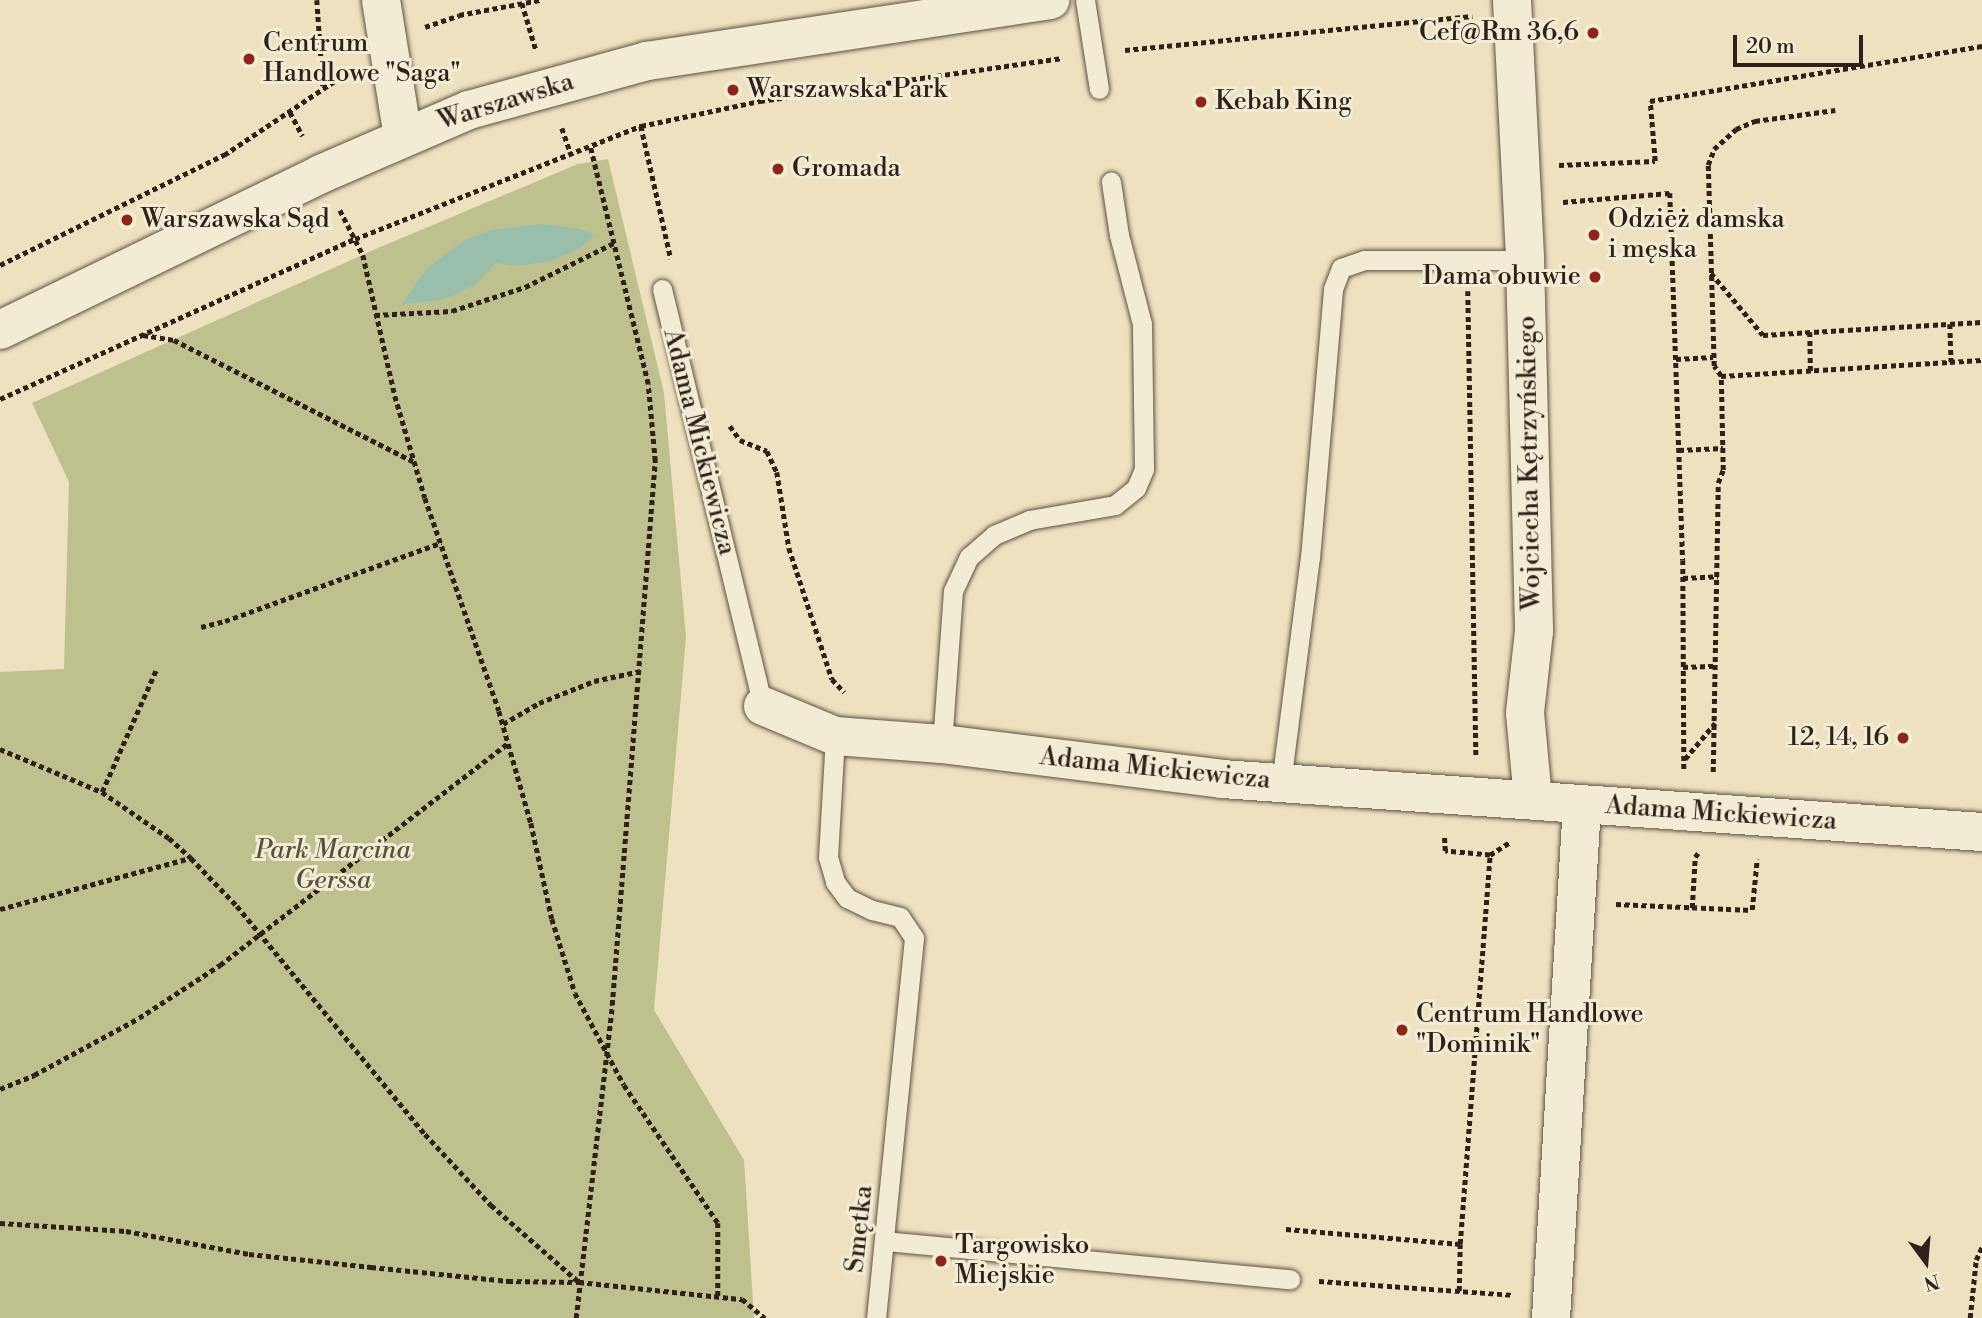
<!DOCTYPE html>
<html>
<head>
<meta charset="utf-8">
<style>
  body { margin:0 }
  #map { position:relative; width:1982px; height:1318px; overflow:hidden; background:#ede1bf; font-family:"Libre Bodoni",serif }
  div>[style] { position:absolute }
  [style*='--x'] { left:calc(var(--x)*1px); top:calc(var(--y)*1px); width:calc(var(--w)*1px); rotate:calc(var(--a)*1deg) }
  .green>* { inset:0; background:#bec18e }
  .water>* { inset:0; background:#9abeac }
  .path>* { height:4.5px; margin-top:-2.25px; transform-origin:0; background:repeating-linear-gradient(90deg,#2f211a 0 5px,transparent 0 8.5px) }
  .roads { filter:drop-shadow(0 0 2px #5e5143) drop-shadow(0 0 2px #5e5143) }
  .lane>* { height:19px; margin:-9.5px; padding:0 9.5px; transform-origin:9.5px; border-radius:9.5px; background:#f3ecd5 }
  .street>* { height:38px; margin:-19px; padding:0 19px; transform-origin:19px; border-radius:19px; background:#f3ecd5 }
  .secondary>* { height:38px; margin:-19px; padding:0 19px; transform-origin:19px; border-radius:19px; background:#f3ecd5 }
  .dots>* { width:19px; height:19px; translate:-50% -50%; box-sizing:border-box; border:4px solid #f3ecd5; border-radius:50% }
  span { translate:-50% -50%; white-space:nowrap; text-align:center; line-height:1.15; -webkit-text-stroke:6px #f3ecd5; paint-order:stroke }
  .poi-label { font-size:26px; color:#2f211a }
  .right { translate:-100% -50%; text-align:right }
  .left { translate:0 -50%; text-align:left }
  .street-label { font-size:26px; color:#2f211a }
  .park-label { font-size:26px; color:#5a513d; font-style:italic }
  .north { position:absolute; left:1891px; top:1227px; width:70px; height:70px; -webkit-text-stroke:5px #f3ecd5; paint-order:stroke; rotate:164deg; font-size:19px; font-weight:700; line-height:28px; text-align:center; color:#2f211a }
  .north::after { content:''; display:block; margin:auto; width:24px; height:32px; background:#2f211a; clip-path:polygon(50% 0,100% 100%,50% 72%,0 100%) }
  .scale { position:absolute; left:1733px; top:35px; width:130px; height:32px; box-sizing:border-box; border:4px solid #2f211a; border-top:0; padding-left:9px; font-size:21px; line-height:24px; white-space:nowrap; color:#2f211a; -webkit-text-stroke:5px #f3ecd5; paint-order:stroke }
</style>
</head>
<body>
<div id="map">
  <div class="green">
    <div style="clip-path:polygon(608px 159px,664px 393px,686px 637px,654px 1010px,744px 1160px,754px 1318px,0 1318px,0 672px,64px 669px,69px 482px,32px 403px,378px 248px,578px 164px)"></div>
  </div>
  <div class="water">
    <div style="clip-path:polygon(542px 224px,581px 229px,595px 235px,580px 248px,552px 261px,515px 266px,496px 263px,476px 284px,455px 295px,441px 300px,402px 304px,427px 268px,463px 241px,491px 230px)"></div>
  </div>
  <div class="path">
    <div style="--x:317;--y:0;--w:86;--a:86"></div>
    <div style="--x:522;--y:3;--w:49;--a:73.4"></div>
    <div style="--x:425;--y:27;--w:36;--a:-19"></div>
    <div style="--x:459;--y:15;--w:82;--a:-10.5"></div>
    <div style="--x:1125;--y:50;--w:349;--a:-5.6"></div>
    <div style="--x:290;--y:112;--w:27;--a:62"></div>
    <div style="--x:641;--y:126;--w:136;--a:77.3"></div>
    <div style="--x:562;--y:128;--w:28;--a:71"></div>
    <div style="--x:1559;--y:165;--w:96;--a:-2.4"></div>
    <div style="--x:1655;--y:161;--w:60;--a:-94.8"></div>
    <div style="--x:1650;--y:101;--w:337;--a:-9.4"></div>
    <div style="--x:1563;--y:202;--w:107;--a:-4.8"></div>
    <div style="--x:1670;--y:193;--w:367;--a:88"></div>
    <div style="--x:1683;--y:560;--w:210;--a:89.7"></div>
    <div style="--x:340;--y:210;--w:51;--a:62.9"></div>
    <div style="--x:363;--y:255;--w:145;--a:77.2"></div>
    <div style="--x:395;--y:396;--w:106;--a:73.6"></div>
    <div style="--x:425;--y:498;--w:225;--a:70.8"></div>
    <div style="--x:499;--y:711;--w:116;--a:74.1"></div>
    <div style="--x:531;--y:823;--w:98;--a:77.7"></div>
    <div style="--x:552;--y:919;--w:77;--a:72.7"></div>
    <div style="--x:575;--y:993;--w:104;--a:62"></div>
    <div style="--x:624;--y:1085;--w:167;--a:55.7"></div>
    <div style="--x:718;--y:1223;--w:74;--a:90"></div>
    <div style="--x:0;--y:265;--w:250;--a:-26.2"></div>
    <div style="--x:224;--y:155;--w:153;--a:-33.8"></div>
    <div style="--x:1711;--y:273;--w:81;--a:50"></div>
    <div style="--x:1763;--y:335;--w:219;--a:-3.4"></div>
    <div style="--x:1468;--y:291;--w:464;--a:89"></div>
    <div style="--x:375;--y:315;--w:77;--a:-3"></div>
    <div style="--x:452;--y:311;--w:77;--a:-18.2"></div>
    <div style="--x:525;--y:287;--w:99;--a:-26.3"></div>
    <div style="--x:1950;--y:324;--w:38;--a:88"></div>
    <div style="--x:1810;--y:332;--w:39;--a:89"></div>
    <div style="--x:143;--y:335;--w:31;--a:9"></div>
    <div style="--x:174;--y:340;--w:268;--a:26.9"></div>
    <div style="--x:1676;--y:359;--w:37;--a:-3"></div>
    <div style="--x:1721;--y:376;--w:261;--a:-3.5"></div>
    <div style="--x:0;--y:399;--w:389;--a:-24.3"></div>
    <div style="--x:355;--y:239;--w:308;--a:-21.6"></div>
    <div style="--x:641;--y:126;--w:122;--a:-11.9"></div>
    <div style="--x:760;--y:101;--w:304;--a:-8.1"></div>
    <div style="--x:730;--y:426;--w:17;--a:54"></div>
    <div style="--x:740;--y:440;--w:29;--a:22"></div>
    <div style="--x:767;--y:451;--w:23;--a:65"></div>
    <div style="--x:777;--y:472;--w:77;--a:81"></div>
    <div style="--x:789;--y:548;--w:138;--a:71.8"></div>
    <div style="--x:832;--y:679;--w:18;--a:47"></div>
    <div style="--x:1679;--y:450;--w:44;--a:-2.6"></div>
    <div style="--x:1683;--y:578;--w:35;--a:-3"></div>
    <div style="--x:201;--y:627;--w:25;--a:-14"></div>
    <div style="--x:225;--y:621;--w:230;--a:-19.9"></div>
    <div style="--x:1683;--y:667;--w:34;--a:-2"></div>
    <div style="--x:503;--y:724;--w:42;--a:-30.3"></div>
    <div style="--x:539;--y:703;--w:59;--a:-21.8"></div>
    <div style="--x:594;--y:681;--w:48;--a:-12"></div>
    <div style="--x:0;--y:749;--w:111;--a:22.9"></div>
    <div style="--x:102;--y:792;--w:81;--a:34.5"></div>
    <div style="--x:169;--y:838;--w:30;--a:42"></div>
    <div style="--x:191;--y:858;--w:66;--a:46.2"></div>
    <div style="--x:237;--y:906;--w:296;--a:50.5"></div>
    <div style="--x:425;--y:1134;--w:97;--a:47.1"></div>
    <div style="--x:491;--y:1205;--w:117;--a:41.2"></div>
    <div style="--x:1685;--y:759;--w:47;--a:-50.2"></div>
    <div style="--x:1713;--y:772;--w:289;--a:-89"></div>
    <div style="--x:1718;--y:483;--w:14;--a:-69"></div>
    <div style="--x:1723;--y:470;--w:94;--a:-91.2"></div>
    <div style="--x:1721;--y:376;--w:12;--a:-125"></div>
    <div style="--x:1714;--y:366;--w:201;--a:-91.7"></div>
    <div style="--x:1708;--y:165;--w:17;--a:-69"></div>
    <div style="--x:1714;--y:149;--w:30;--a:-42"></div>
    <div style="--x:1736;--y:129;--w:21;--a:-23"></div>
    <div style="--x:1755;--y:121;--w:81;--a:-7.8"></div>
    <div style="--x:102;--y:792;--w:133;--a:-66.1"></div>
    <div style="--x:1490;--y:855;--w:24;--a:-33"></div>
    <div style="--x:1616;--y:904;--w:136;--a:2.5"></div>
    <div style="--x:1752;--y:910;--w:51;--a:-84.4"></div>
    <div style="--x:1692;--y:908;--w:51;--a:-86.6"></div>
    <div style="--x:1695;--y:857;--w:5;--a:-53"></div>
    <div style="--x:0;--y:909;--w:197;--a:-15"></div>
    <div style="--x:0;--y:1089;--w:37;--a:-22"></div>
    <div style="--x:34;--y:1075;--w:119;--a:-28.5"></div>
    <div style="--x:139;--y:1018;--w:97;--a:-33.2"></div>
    <div style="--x:220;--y:965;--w:364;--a:-37.6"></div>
    <div style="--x:0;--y:1223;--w:126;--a:3.6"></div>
    <div style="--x:126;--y:1231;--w:125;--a:10.6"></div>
    <div style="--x:249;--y:1254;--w:123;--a:6.1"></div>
    <div style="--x:371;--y:1267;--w:138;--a:5.8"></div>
    <div style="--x:508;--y:1281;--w:71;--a:0.8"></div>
    <div style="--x:579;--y:1282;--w:164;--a:6"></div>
    <div style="--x:742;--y:1299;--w:30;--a:40"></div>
    <div style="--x:1286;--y:1229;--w:175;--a:4.9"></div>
    <div style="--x:1460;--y:1244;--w:390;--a:-85.6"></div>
    <div style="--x:1490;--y:855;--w:45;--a:-174.9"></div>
    <div style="--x:1445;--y:851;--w:17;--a:-93"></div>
    <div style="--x:1319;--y:1281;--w:194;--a:4.1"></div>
    <div style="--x:1459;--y:1291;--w:47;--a:-88.8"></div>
    <div style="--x:576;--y:1318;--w:315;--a:-83.4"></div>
    <div style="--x:612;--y:1005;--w:546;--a:-85.48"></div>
    <div style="--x:655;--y:461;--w:77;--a:-95.2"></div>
    <div style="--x:648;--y:384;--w:245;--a:-103.7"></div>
    <div style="--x:1970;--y:1318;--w:58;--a:-84.1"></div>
    <div style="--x:1976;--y:1260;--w:14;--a:-65"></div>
  </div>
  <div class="roads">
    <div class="lane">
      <div style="--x:1085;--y:0;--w:90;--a:81.1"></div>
      <div style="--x:662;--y:289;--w:429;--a:76.4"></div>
      <div style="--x:835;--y:736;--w:121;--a:93.3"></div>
      <div style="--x:828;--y:857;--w:26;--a:74"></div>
      <div style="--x:835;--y:882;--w:20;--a:53"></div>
      <div style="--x:847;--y:898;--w:28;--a:26"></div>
      <div style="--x:872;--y:910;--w:29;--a:14"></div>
      <div style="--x:900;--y:917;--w:25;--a:56"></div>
      <div style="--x:914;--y:938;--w:382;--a:95.7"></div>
      <div style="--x:942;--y:744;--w:153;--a:-85.9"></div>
      <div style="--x:953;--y:591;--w:38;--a:-65"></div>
      <div style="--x:969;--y:557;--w:33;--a:-41"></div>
      <div style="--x:994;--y:535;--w:38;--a:-23"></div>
      <div style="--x:1029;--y:520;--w:87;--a:-9.9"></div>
      <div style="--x:1115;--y:505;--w:27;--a:-39"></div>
      <div style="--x:1136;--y:488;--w:21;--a:-67"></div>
      <div style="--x:1144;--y:469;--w:145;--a:-90.8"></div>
      <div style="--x:1142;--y:324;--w:92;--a:-104.5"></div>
      <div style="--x:1119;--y:235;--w:54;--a:-98.6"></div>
      <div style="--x:1281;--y:783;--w:227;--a:-82.7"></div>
      <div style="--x:1310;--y:558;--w:270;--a:-85.1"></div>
      <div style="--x:1333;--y:289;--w:22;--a:-69"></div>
      <div style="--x:1341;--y:268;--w:24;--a:-19"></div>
      <div style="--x:1364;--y:260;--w:161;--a:0"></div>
      <div style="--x:885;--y:1241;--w:407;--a:5.4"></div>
    </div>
    <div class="street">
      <div style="--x:381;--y:0;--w:139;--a:80.9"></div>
      <div style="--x:1512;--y:0;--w:260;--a:87.1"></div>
      <div style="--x:1525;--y:260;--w:371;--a:88.6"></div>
      <div style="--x:1534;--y:631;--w:82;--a:96.3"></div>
      <div style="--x:1525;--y:713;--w:87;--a:84.7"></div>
      <div style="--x:763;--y:706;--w:78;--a:22.6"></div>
      <div style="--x:835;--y:736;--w:107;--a:4.3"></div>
      <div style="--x:942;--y:744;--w:282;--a:7.1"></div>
      <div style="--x:1222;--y:779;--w:762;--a:3.99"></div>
      <div style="--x:1551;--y:1318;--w:514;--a:-86.54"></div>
    </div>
    <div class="secondary">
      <div style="--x:0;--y:330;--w:357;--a:-25.9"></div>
      <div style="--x:321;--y:174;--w:161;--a:-23.4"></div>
      <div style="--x:469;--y:110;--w:185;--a:-15.4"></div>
      <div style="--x:647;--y:61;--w:408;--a:-8.6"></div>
    </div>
  </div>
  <div class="dots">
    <div style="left:1593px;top:33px;background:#8f2418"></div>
    <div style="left:249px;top:59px;background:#8f2418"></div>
    <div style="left:733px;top:90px;background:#8f2418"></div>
    <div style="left:1201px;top:102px;background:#8f2418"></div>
    <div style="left:778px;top:169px;background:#8f2418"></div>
    <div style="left:127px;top:220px;background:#8f2418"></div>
    <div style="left:1594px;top:235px;background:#8f2418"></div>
    <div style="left:1595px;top:277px;background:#8f2418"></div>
    <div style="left:1903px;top:738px;background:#8f2418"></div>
    <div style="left:1402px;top:1030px;background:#8f2418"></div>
    <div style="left:941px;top:1261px;background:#8f2418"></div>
  </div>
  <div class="poi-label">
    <span class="right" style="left:1579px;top:33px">Cef@Rm 36,6</span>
    <span class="left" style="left:263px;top:59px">Centrum<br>Handlowe "Saga"</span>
    <span class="left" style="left:747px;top:90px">Warszawska Park</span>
    <span class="left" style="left:1215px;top:102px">Kebab King</span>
    <span class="left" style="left:792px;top:169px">Gromada</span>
    <span class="left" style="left:141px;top:220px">Warszawska Sąd</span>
    <span class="left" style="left:1608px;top:235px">Odzież damska<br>i męska</span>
    <span class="right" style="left:1581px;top:277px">Dama obuwie</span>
    <span class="right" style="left:1889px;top:738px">12, 14, 16</span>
    <span class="left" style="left:1416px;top:1030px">Centrum Handlowe<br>"Dominik"</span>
    <span class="left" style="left:955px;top:1261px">Targowisko<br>Miejskie</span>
  </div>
  <div class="street-label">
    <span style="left:506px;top:102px;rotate:-17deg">Warszawska</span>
    <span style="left:699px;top:442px;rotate:76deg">Adama Mickiewicza</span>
    <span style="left:1530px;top:463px;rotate:-91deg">Wojciecha Kętrzyńskiego</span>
    <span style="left:1155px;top:769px;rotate:6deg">Adama Mickiewicza</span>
    <span style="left:1721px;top:814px;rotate:4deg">Adama Mickiewicza</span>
    <span style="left:860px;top:1229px;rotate:-84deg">Smętka</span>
  </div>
  <div class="park-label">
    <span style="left:333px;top:866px">Park Marcina<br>Gerssa</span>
  </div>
  <div class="north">N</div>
  <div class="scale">20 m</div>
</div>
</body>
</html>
